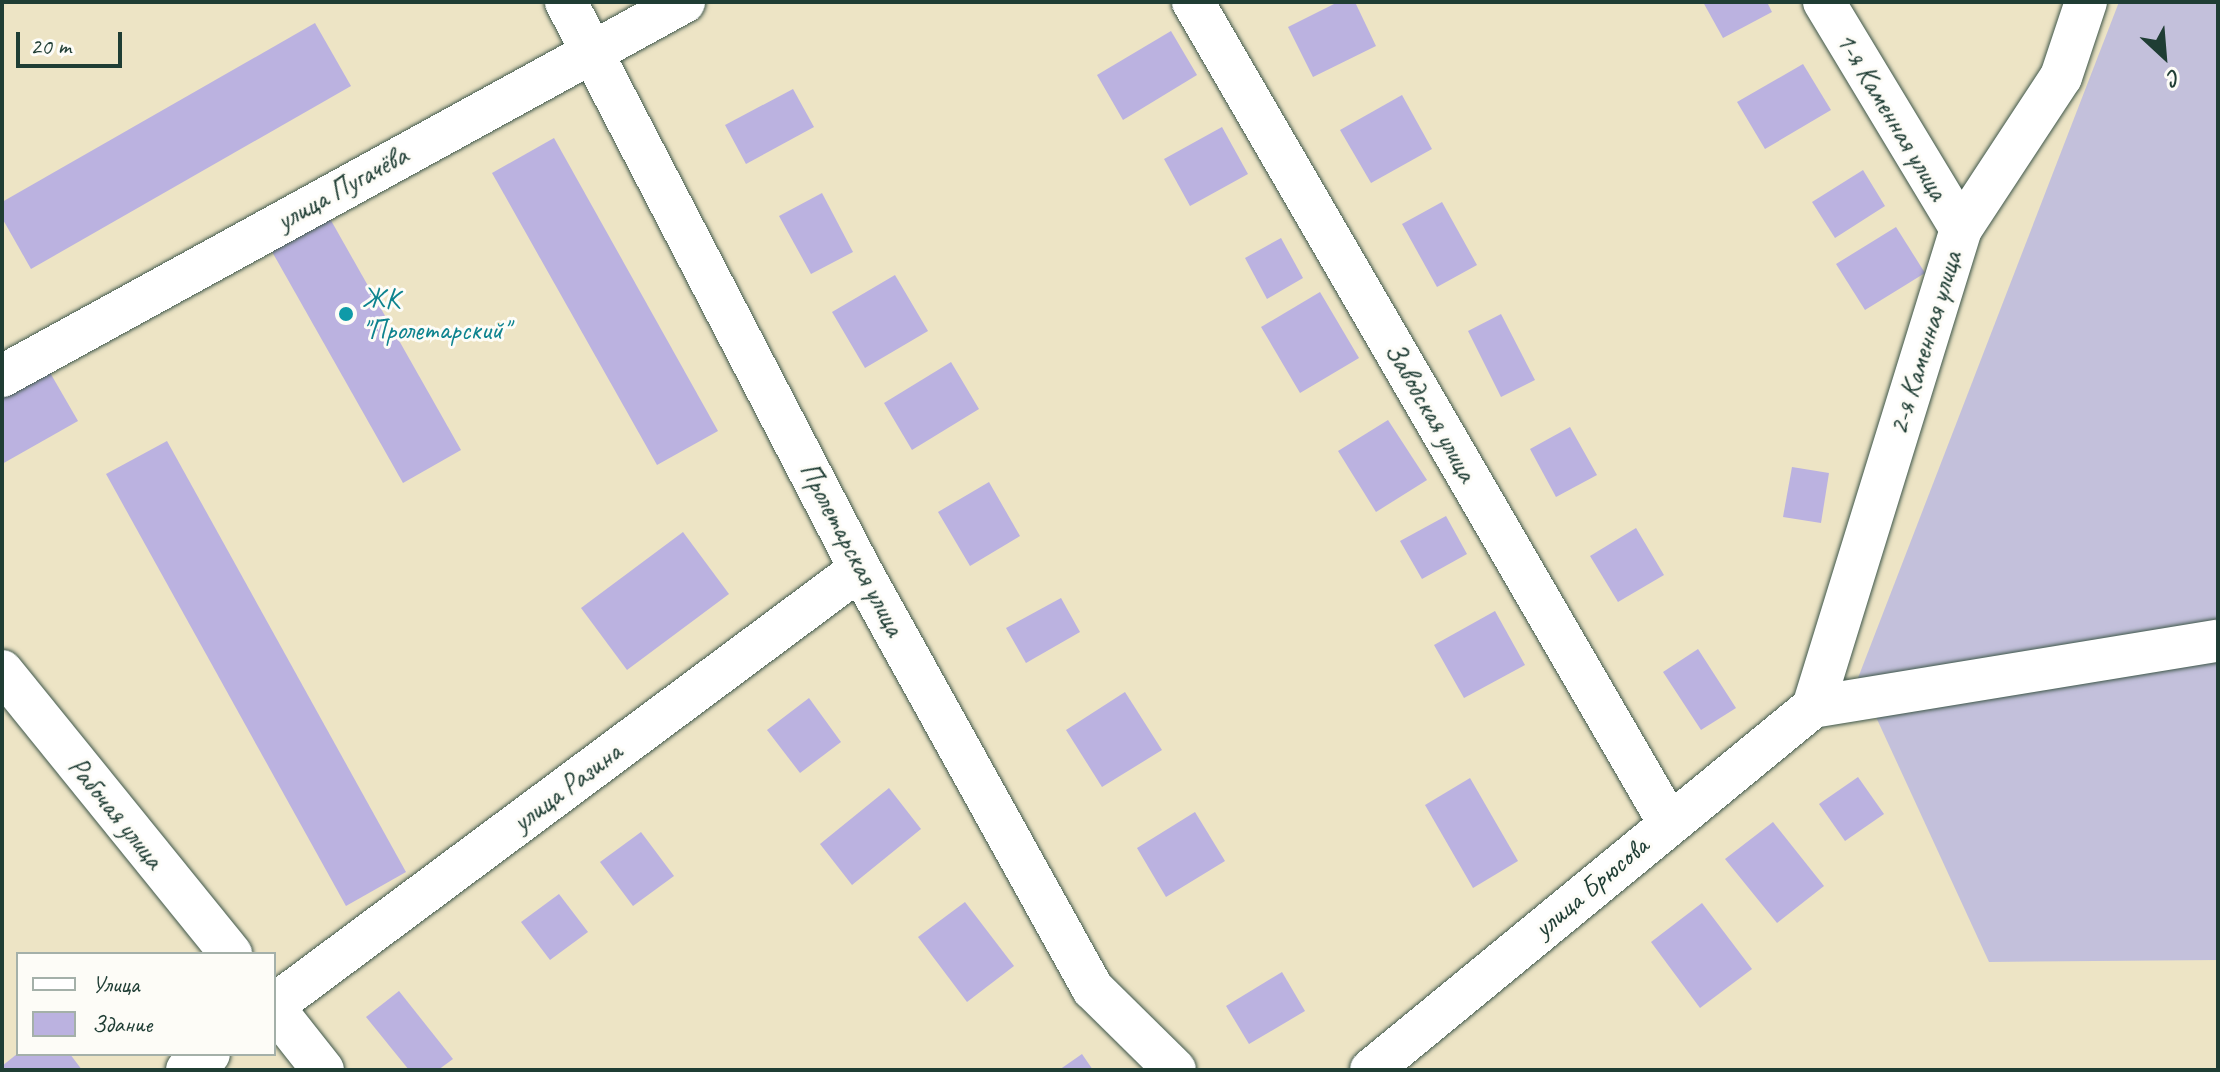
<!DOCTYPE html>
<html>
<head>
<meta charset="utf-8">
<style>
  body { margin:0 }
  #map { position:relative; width:2220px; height:1072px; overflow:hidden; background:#ede4c5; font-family:Caveat,sans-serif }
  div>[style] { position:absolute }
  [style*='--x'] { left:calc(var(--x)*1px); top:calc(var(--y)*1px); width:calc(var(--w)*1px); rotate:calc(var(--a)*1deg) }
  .industrial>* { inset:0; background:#c3c0db }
  .building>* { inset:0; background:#bbb2e0 }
  .roads { filter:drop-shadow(0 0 2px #3e564a) drop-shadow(0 0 2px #3e564a) }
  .minor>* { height:42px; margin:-21px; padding:0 21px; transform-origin:21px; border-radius:21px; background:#fff }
  .dots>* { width:22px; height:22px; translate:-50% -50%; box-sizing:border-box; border:4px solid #fdfcf7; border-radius:50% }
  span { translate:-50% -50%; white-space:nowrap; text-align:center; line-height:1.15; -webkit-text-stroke:6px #fdfcf7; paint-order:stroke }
  .street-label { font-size:28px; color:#1f3d34 }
  .culture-label { font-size:28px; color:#0d838f }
  .left { translate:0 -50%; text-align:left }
  .frame { position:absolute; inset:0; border:4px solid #1f3d34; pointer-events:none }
  .legend { position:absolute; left:16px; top:952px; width:260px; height:104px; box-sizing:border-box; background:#fdfcf7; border:2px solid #a4b0a9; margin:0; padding:10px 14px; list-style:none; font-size:24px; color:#1f3d34 }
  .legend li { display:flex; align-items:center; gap:16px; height:40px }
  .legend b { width:40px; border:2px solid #a4b0a9 }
  .north { position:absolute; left:2124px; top:16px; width:80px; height:80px; -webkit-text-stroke:6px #fdfcf7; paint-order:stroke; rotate:154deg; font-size:22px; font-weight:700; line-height:32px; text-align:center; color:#1f3d34 }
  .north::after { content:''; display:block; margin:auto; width:28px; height:36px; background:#1f3d34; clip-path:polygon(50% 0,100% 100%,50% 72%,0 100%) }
  .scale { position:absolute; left:16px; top:32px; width:106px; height:36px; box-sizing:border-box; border:4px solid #1f3d34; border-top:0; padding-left:10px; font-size:24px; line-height:28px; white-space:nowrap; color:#1f3d34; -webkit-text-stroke:6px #fdfcf7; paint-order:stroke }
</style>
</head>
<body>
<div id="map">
  <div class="industrial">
    <div style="clip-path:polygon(2119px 2px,2218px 2px,2218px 960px,1989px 962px,1858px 678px)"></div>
  </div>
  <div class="building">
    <div style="clip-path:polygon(1338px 2px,1355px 2px,1376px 46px,1313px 77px,1288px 27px)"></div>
    <div style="clip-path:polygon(1703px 2px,1767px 2px,1772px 12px,1723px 38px)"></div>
    <div style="clip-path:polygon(315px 23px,351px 86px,31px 269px,2px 218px,2px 202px)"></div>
    <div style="clip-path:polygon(1171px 31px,1197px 75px,1123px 120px,1097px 75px)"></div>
    <div style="clip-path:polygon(1803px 64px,1831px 110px,1765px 149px,1737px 102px)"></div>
    <div style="clip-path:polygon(793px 89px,814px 127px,746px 164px,725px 125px)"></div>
    <div style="clip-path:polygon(1402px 95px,1432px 149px,1371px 183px,1340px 130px)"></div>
    <div style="clip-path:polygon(1222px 127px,1248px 174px,1190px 206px,1164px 159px)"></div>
    <div style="clip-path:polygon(554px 138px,718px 431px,657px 465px,492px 173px)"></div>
    <div style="clip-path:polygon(1863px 170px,1885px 206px,1835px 238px,1812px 202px)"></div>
    <div style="clip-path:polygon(822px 193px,853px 252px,811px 274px,779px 216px)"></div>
    <div style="clip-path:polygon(320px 201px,461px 450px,403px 483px,262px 234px)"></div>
    <div style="clip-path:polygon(1442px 202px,1477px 265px,1437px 287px,1402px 224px)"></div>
    <div style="clip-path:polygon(1896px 227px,1925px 273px,1865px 310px,1836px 264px)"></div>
    <div style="clip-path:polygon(1281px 238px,1303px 278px,1267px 299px,1245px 258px)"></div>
    <div style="clip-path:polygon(895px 275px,928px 331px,865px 368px,832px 312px)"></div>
    <div style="clip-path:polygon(1320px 292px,1359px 358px,1300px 393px,1261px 327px)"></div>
    <div style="clip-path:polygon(1501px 314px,1535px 380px,1501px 397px,1468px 331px)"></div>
    <div style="clip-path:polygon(41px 357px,78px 421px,2px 464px,2px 379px)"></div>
    <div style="clip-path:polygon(951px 362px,979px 409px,912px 450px,884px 403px)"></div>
    <div style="clip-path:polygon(1388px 420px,1427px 480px,1376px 512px,1338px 451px)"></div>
    <div style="clip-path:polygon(1570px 427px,1597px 475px,1556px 497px,1530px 449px)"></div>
    <div style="clip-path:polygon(167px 441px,406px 872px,346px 906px,106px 474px)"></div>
    <div style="clip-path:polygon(1792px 467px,1829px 473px,1821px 523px,1783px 517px)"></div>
    <div style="clip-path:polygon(989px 482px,1020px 536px,970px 566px,938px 512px)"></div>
    <div style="clip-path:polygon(1446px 516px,1467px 554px,1422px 579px,1400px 541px)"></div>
    <div style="clip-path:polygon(1636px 528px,1664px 575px,1618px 602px,1590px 556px)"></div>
    <div style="clip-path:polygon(683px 532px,729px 594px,627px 670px,581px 608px)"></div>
    <div style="clip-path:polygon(1061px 598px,1080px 632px,1026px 663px,1006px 628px)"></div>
    <div style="clip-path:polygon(1495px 611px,1525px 665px,1464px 698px,1434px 645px)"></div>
    <div style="clip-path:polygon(1698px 649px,1736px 708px,1701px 730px,1663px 672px)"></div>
    <div style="clip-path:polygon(1125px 692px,1162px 750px,1102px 787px,1066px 730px)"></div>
    <div style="clip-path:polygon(809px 698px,841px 742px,800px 773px,767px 730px)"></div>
    <div style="clip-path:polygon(1858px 777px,1884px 814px,1845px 841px,1819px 804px)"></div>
    <div style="clip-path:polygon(1470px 778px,1518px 861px,1473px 888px,1425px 805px)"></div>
    <div style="clip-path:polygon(889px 788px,921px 829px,852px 885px,820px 844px)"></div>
    <div style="clip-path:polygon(1195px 812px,1225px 861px,1166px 897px,1137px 848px)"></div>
    <div style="clip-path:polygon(1773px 822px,1824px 886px,1777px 923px,1725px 859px)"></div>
    <div style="clip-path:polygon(641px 832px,674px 876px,633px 906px,600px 862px)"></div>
    <div style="clip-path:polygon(559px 894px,588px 932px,550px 960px,521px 922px)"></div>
    <div style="clip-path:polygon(965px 902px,1014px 966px,967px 1002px,918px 937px)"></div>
    <div style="clip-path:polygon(1702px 903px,1752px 969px,1700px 1008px,1651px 942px)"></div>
    <div style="clip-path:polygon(1282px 972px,1305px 1011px,1249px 1044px,1226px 1006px)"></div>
    <div style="clip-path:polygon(399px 991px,453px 1059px,438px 1070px,409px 1070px,366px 1017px)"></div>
    <div style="clip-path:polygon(17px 1054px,70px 1054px,82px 1070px,2px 1070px,2px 1066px)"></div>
    <div style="clip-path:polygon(1082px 1054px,1093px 1070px,1059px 1070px)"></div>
  </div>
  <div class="roads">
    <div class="minor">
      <div style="--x:566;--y:2;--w:639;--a:62.59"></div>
      <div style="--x:860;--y:569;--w:480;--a:61"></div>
      <div style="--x:1093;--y:989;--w:115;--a:44.6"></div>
      <div style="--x:1193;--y:2;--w:949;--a:59.9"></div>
      <div style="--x:1824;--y:2;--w:265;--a:58.9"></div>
      <div style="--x:2;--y:376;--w:778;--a:-28.74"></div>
      <div style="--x:2;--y:671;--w:364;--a:51"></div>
      <div style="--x:1813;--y:707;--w:500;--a:-72.8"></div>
      <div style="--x:1961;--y:229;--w:182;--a:-56.7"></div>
      <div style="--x:2061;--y:77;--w:79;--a:-71.6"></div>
      <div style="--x:274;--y:1005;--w:730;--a:-36.65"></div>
      <div style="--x:274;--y:1008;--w:79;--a:51.7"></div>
      <div style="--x:187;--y:1070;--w:27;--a:-36"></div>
      <div style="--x:1371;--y:1070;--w:572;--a:-39.4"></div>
      <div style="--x:1813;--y:707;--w:410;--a:-9.3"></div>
    </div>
  </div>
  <div class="dots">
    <div style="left:346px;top:314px;background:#0f9aa8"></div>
  </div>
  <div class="street-label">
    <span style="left:1892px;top:116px;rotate:59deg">1-я Каменная улица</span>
    <span style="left:342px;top:188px;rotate:-29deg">улица Пугачёва</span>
    <span style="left:1925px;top:343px;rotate:-73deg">2-я Каменная улица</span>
    <span style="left:1431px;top:412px;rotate:60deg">Заводская улица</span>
    <span style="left:852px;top:549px;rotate:62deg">Пролетарская улица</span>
    <span style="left:567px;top:787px;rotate:-37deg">улица Разина</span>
    <span style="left:116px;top:813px;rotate:51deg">Рабочая улица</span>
    <span style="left:1591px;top:887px;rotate:-40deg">улица Брюсова</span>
  </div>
  <div class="culture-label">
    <span class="left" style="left:362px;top:314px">ЖК<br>"Пролетарский"</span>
  </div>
  <div class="frame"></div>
  <ul class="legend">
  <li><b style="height:10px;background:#fff"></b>Улица</li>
  <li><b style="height:22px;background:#bbb2e0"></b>Здание</li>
  </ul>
  <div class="north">С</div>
  <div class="scale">20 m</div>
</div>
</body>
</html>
